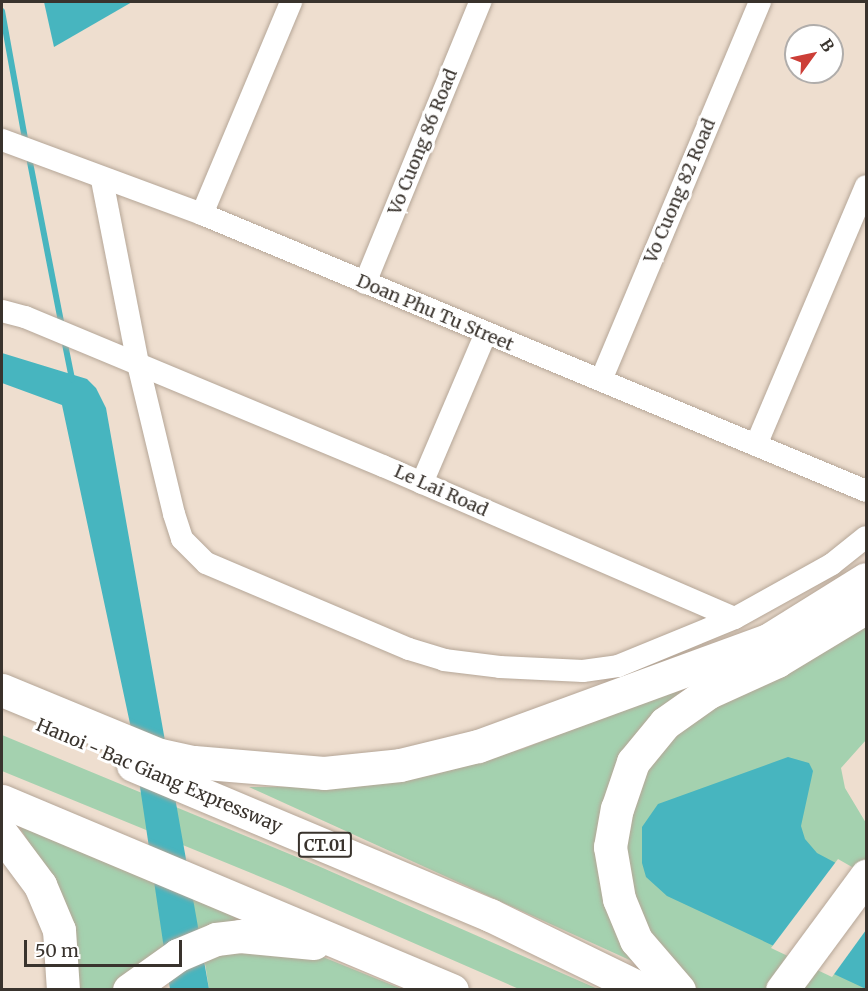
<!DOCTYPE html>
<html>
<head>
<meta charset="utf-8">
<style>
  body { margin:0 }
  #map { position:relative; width:868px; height:991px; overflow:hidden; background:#eedecf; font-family:Merriweather,serif }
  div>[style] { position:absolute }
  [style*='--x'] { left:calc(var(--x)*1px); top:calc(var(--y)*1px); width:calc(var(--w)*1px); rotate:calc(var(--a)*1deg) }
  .green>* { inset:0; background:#a4d1af }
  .water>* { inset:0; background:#47b5bf }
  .pier>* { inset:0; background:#eedecf }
  .stream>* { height:6px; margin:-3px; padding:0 3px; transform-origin:3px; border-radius:3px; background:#47b5bf }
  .roads { filter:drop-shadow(0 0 2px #b5a697) drop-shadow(0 0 2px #b5a697) }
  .minor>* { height:22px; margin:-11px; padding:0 11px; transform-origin:11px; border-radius:11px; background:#fff }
  .highway>* { height:33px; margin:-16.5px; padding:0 16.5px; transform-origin:16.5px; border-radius:16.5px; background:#fff }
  span { translate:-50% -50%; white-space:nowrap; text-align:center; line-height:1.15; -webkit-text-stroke:6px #fff; paint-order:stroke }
  .shield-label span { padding:2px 4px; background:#fff; border:2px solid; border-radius:4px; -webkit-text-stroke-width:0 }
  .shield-label { font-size:16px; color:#39332d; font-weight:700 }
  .street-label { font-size:18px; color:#39332d }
  .frame { position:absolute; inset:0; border:3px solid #39332d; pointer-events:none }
  .north { position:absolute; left:784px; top:24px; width:60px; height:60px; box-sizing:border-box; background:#fff; border:2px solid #b0adab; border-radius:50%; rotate:57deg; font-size:16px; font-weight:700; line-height:24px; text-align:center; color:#39332d }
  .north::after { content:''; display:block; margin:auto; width:21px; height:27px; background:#cc3e37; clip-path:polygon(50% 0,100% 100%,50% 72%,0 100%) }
  .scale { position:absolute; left:24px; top:940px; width:158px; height:27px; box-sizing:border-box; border:3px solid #39332d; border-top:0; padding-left:8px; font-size:18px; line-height:21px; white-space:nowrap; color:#39332d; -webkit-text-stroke:4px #fff; paint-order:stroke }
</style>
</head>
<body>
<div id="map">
  <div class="green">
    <div style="clip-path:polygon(866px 625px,866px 740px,841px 768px,845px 788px,866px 823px,866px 989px,698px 989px,665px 964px,620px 865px,643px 760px,664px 731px,833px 647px)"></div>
    <div style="clip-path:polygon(721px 672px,620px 767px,634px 962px,249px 787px,364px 786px,433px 775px,522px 749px)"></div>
    <div style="clip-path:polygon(2px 735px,316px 865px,598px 989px,519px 989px,285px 887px,2px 771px)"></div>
    <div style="clip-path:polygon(11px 813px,283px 925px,111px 989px,74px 989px,42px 864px)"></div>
    <div style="clip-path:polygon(231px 950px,313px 953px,402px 989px,209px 989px,204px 957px)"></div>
  </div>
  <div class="water">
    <div style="clip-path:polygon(44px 2px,132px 2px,54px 47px)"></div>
    <div style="clip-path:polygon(2px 353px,87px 379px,96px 388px,106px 408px,209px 989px,170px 989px,132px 733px,62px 405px,2px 383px)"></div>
    <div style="clip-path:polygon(788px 757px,809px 763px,813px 771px,801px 826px,805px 839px,817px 853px,866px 879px,866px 989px,667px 896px,646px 877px,642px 863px,642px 827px,658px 804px)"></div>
  </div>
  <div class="pier">
    <div style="clip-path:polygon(838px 859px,866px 875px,866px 930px,832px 977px,771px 948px)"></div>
  </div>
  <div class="stream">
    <div style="--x:2;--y:11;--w:135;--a:79.8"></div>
    <div style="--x:29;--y:157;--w:172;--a:79"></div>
    <div style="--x:64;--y:339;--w:41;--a:78.7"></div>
  </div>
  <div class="roads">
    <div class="minor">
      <div style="--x:2;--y:140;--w:213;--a:20.3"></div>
      <div style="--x:202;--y:214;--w:719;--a:22.64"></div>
      <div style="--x:102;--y:180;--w:187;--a:78.9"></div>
      <div style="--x:138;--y:364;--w:154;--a:76.5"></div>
      <div style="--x:174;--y:514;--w:26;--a:72"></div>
      <div style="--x:182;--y:539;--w:34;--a:45"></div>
      <div style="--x:206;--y:563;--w:220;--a:23"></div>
      <div style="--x:409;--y:649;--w:37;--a:17"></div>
      <div style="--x:444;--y:660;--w:56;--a:7.1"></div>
      <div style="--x:500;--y:667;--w:83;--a:2.8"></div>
      <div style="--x:583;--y:671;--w:35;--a:-8"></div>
      <div style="--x:618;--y:666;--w:126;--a:-22.3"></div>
      <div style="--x:202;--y:214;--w:230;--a:-67.2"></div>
      <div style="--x:365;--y:283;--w:304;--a:-67.7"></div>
      <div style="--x:2;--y:311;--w:24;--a:15"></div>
      <div style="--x:25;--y:317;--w:388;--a:22.6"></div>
      <div style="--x:383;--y:466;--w:383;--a:23.4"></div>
      <div style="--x:735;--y:618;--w:111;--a:-29.1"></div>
      <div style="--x:832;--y:564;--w:43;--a:-38.5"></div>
      <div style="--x:601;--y:380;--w:410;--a:-67.2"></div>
      <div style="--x:756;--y:445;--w:281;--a:-67"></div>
      <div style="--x:422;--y:483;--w:161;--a:-66.9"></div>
    </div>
    <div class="highway">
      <div style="--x:2;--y:690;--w:171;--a:22.4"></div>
      <div style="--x:160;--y:755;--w:35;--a:12"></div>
      <div style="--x:194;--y:762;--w:130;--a:4.8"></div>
      <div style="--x:324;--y:773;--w:76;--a:-6"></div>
      <div style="--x:400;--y:765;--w:80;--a:-13.7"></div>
      <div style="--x:478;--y:746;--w:309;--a:-20.1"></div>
      <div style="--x:768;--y:640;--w:115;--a:-31.9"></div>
      <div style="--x:133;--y:765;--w:387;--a:22.8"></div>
      <div style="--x:490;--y:915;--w:171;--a:26"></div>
      <div style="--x:2;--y:801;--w:488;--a:22.8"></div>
      <div style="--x:2;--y:834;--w:64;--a:53.3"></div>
      <div style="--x:40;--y:885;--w:49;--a:67.1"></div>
      <div style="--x:59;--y:930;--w:60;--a:86.2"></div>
      <div style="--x:129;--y:990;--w:60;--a:-35.5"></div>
      <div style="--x:178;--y:955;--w:41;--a:-22.8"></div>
      <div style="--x:216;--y:939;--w:24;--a:-7"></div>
      <div style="--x:240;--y:936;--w:74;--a:5.4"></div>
      <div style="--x:679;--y:990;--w:66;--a:-130.7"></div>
      <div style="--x:636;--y:940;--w:44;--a:-112.5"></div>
      <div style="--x:619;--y:899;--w:53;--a:-99.8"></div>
      <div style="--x:610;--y:847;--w:39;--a:-80"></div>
      <div style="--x:617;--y:809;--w:50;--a:-71.2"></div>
      <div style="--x:633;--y:762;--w:50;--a:-50.6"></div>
      <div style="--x:665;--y:723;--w:54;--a:-35.2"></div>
      <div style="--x:709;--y:692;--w:75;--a:-24.5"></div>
      <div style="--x:777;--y:661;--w:104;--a:-31.2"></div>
      <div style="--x:782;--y:990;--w:142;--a:-53.6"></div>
    </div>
  </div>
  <div class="shield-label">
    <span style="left:325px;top:845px">CT.01</span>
  </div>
  <div class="street-label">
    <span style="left:423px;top:142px;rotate:-68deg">Vo Cuong 86 Road</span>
    <span style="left:680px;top:191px;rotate:-67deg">Vo Cuong 82 Road</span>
    <span style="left:435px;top:313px;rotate:23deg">Doan Phu Tu Street</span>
    <span style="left:441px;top:491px;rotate:24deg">Le Lai Road</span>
    <span style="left:159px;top:776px;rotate:23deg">Hanoi - Bac Giang Expressway</span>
  </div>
  <div class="frame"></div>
  <div class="north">B</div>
  <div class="scale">50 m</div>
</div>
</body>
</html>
